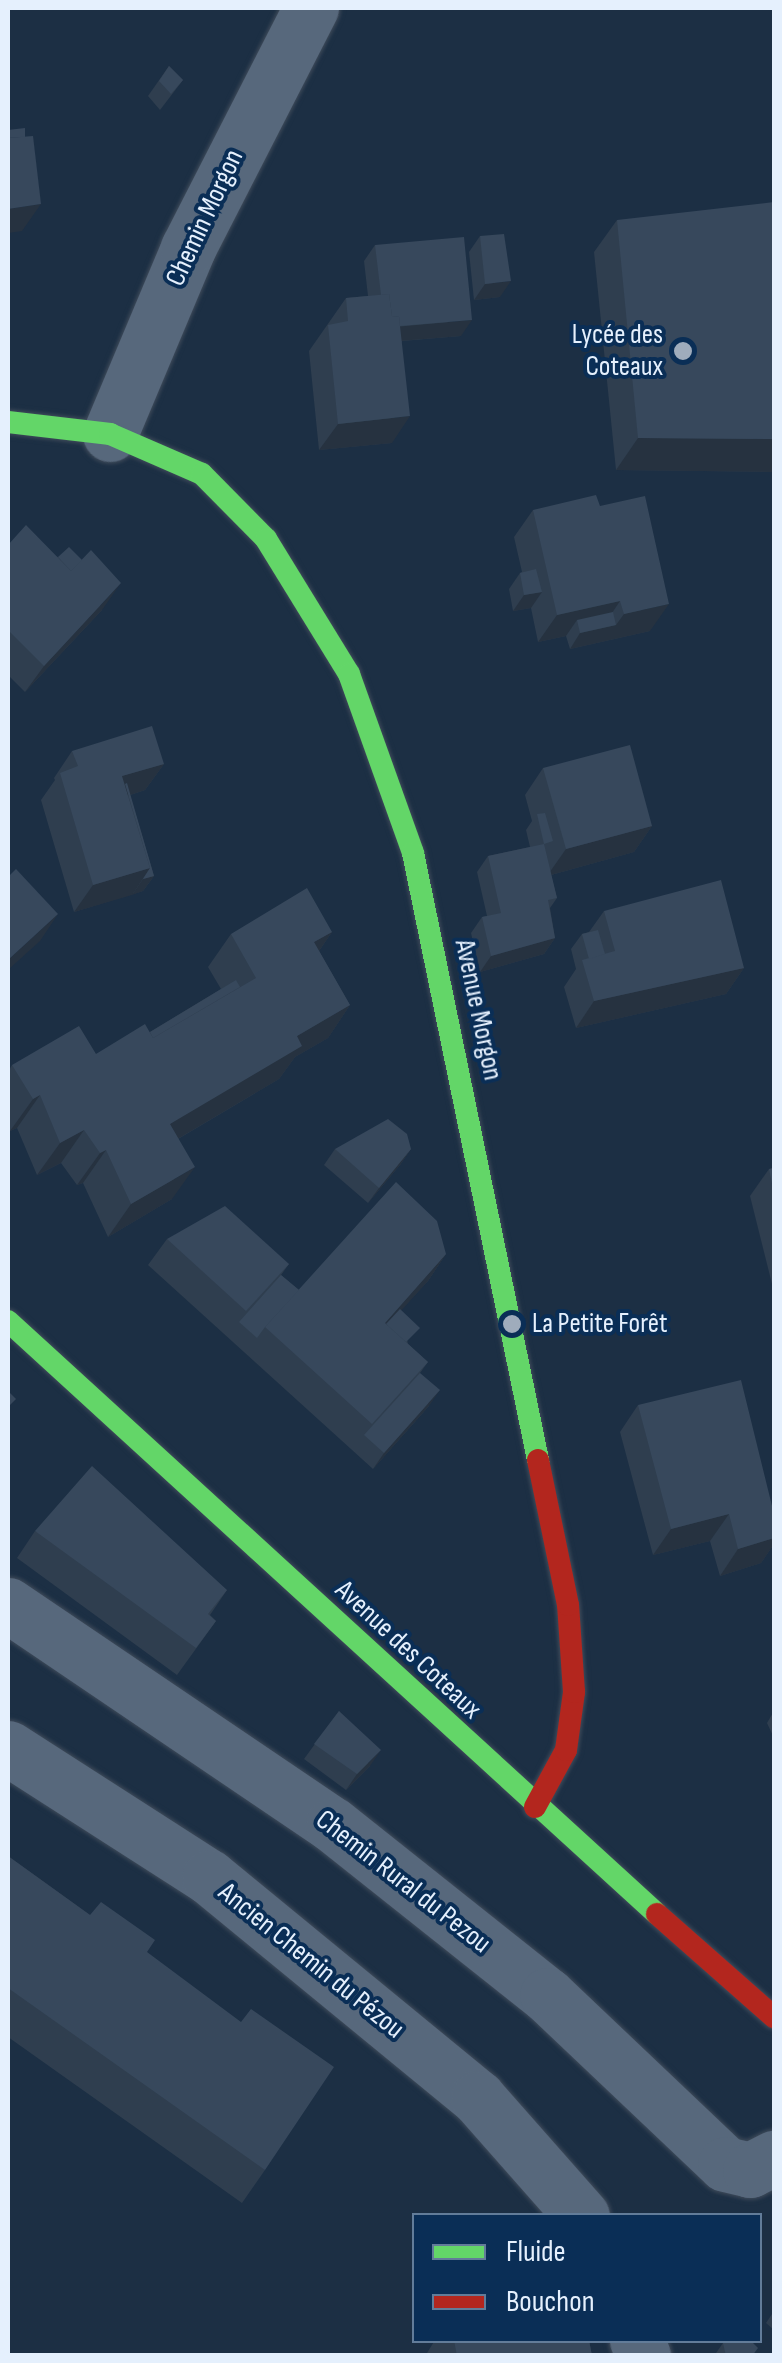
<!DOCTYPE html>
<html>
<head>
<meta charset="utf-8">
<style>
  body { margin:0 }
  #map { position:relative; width:782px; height:2363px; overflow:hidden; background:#1c2f44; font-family:"Sofia Sans Condensed",sans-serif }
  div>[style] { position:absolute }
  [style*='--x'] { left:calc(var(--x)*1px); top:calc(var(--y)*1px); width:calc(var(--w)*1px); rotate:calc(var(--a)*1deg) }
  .roads { filter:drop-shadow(0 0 2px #3f4b5a) drop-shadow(0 0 2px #3f4b5a) }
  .street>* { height:55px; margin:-27.5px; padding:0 27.5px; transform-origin:27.5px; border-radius:27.5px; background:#57687c }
  .fast>* { height:22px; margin:-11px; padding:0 11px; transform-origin:11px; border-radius:11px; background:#63d668 }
  .jam>* { height:22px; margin:-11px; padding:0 11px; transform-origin:11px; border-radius:11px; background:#b3261e }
  .wall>* { inset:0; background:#2f3e4f }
  .shaded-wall>* { inset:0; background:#263240 }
  .building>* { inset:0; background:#37485c }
  .dots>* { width:28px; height:28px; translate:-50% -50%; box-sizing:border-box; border:5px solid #0a2e56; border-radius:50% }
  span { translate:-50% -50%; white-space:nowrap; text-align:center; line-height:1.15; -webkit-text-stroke:8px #0a2e56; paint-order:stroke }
  .street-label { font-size:28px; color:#e5f0fd }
  .poi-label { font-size:28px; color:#e5f0fd }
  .right { translate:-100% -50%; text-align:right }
  .left { translate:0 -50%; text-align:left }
  .frame { position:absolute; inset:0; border:10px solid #e5f0fd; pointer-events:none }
  .legend { position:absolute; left:412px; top:2213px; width:350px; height:130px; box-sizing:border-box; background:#0a2e56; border:2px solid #627c99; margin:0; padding:12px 18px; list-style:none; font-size:30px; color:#e5f0fd }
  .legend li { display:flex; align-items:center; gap:20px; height:50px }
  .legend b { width:50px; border:2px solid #627c99 }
</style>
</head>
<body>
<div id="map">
  <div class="roads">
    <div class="street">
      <div style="--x:110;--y:434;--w:202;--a:-67.2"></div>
      <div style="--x:188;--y:248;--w:270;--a:-62.9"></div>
      <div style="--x:8;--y:1605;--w:392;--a:34.1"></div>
      <div style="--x:333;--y:1825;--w:273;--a:38.5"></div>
      <div style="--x:547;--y:1995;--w:245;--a:43.5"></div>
      <div style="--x:725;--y:2164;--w:26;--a:13"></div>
      <div style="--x:750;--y:2170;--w:27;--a:-27"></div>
      <div style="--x:8;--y:1748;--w:239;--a:32.7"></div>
      <div style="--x:209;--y:1877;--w:348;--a:39.4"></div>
      <div style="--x:478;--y:2098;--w:157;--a:48.6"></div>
      <div style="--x:637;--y:2340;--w:17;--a:69"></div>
    </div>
    <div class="fast">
      <div style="--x:8;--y:422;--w:103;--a:6.7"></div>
      <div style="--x:110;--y:434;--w:100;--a:23.5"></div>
      <div style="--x:202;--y:474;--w:91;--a:45.4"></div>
      <div style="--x:266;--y:539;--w:158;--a:58.4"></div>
      <div style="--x:349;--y:674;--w:190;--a:70.3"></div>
      <div style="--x:413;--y:853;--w:620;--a:78.36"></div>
      <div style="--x:8;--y:1321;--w:879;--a:42.42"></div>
    </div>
    <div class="jam">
      <div style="--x:535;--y:1807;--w:65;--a:-61.5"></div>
      <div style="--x:566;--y:1750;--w:59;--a:-82.1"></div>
      <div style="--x:574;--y:1692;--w:87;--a:-93.9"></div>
      <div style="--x:568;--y:1605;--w:148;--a:-101.7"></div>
      <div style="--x:657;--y:1914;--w:156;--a:41.4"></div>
    </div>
  </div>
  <div class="wall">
    <div style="clip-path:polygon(169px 66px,183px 80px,160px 110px,148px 96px)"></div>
    <div style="clip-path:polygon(617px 220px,774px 472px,616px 470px,594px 252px)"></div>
    <div style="clip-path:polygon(480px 236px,500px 297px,474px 300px,469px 252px)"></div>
    <div style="clip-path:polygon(375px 245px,461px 336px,402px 341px,392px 443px,319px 450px,309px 351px,346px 298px,368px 296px,364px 261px)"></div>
    <div style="clip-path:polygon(600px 506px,650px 631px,570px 649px,566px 636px,538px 642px,531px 608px,513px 611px,509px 589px,520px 573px,522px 572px,514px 537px,533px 510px)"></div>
    <div style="clip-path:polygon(8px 545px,58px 557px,82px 560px,102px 610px,25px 692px,8px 675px)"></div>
    <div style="clip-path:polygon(72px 751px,164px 764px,145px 790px,130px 795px,154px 876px,143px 891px,74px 912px,41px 800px,55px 780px,54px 778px)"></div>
    <div style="clip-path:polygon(543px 768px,652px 826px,634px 852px,551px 875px,557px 898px,550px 908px,555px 938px,544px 954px,480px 972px,471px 933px,482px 917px,487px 916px,477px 872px,488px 856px,530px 847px,526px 830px,532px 821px,525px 795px)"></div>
    <div style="clip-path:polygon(604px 911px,744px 968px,726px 994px,576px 1028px,564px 987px,576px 969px,571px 949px,582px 934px,589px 932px)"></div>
    <div style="clip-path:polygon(332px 932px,319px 951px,350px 1005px,328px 1038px,295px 1057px,279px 1079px,178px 1139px,172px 1199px,108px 1237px,83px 1183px,77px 1185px,61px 1163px,37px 1175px,17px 1128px,10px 1131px,8px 1127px,8px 1072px,12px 1065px,96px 1054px,150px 1032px,221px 989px,208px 967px,231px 934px)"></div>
    <div style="clip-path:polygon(335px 1149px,411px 1149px,400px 1165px,368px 1203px,324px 1165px)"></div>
    <div style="clip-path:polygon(774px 1168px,774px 1284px,772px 1284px,750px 1196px,769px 1169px)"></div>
    <div style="clip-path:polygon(167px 1239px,289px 1264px,281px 1275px,299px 1290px,446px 1254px,428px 1281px,401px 1310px,408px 1344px,428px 1362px,420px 1373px,429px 1406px,373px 1469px,148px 1265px)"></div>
    <div style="clip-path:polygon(638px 1405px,774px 1514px,774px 1544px,761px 1563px,720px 1576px,710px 1541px,653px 1555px,620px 1432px)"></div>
    <div style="clip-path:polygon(35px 1531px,227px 1590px,210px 1615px,216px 1621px,177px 1675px,17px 1558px)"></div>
    <div style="clip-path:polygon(339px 1711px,370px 1766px,346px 1790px,304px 1759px)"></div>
    <div style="clip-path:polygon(774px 1711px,774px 1738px,767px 1723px)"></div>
    <div style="clip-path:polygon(8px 1856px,90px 1915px,147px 1952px,265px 2170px,242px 2203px,8px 2037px)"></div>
    <div style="clip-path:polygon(774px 2311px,774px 2330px,766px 2323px)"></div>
    <div style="clip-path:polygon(435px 2340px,589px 2340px,592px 2356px,427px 2356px,427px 2353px)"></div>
    <div style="clip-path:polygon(725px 2340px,752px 2356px,714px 2356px)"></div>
  </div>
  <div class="shaded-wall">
    <div style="clip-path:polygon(41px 204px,22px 231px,8px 233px,8px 209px)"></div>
    <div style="clip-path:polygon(511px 281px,500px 297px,474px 300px,485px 284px)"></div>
    <div style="clip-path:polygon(472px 320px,461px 336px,374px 343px,384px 328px)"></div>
    <div style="clip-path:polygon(410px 416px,392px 443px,319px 450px,338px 424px)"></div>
    <div style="clip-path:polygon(638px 438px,774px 439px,774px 472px,616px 470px)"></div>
    <div style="clip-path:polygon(121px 583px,102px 610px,25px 692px,44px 666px)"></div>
    <div style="clip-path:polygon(542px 592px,531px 608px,513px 611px,524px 595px)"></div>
    <div style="clip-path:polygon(620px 601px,602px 628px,577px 620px,566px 636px,538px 642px,557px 615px)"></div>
    <div style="clip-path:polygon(669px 604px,650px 631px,570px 649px,580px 633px,616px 625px,624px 614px)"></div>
    <div style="clip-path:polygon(164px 764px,145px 790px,118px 799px,122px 776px)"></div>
    <div style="clip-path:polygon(652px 826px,634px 852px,547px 876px,566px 849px)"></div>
    <div style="clip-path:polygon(150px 868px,132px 895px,74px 912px,93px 885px)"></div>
    <div style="clip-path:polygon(154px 876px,143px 891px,132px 895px,143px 879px)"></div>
    <div style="clip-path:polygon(58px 914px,40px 941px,8px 970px,8px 960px)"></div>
    <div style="clip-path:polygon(332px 932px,310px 964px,314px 942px)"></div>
    <div style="clip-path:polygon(555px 938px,544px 954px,480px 972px,491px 956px)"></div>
    <div style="clip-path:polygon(744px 968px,726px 994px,576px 1028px,594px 1001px)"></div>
    <div style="clip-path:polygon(350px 1005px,328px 1038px,295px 1057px,279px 1079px,147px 1157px,170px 1124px,297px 1036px)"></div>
    <div style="clip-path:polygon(40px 1095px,17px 1128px,10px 1131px,33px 1099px)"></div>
    <div style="clip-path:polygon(84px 1130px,61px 1163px,37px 1175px,60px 1143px)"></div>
    <div style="clip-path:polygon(411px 1149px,400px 1165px,368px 1203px,379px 1188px)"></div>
    <div style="clip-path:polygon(106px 1150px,83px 1183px,77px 1185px,100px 1153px)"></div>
    <div style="clip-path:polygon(195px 1167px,172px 1199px,108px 1237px,131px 1204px)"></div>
    <div style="clip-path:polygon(446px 1254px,428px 1281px,379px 1335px,385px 1323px)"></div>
    <div style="clip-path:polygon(440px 1390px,429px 1406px,373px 1469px,384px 1453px)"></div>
    <div style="clip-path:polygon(729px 1514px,710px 1541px,653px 1555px,671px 1529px)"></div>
    <div style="clip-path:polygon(774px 1538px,774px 1544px,761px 1563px,720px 1576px,738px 1549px)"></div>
    <div style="clip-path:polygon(381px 1750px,370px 1766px,346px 1790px,357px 1774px)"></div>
  </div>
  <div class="building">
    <div style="clip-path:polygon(169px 66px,183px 80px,171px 94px,159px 81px)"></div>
    <div style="clip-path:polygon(25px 128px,25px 137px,8px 138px,8px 130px)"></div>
    <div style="clip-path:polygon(33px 136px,41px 204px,8px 209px,8px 138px)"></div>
    <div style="clip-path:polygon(774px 202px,774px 439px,638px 438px,617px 220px)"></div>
    <div style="clip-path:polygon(504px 234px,511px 281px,485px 284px,480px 236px)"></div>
    <div style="clip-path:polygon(464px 237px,472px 320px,400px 326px,399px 317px,392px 316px,389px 294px,381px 295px,375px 245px)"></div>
    <div style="clip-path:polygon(389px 294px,392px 316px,399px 317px,410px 416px,338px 424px,328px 325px,348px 321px,346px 298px)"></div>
    <div style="clip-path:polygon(596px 495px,600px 506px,645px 496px,669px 604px,624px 614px,620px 601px,557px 615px,533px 510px)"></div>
    <div style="clip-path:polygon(26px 525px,71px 571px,91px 550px,121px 583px,44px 666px,8px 630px,8px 545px)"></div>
    <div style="clip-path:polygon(69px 547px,82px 560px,71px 571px,58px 557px)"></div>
    <div style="clip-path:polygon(536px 569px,542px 592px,524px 595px,520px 573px)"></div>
    <div style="clip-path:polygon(613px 612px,616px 625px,580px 633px,577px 620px)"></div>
    <div style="clip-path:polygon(152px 726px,164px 764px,122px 776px,150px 868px,93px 885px,60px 773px,78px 766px,72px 751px)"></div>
    <div style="clip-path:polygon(630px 745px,652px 826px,566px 849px,543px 768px)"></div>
    <div style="clip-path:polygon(127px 783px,154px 876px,143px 879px,150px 868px,125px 784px)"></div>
    <div style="clip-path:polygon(545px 813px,553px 841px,544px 844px,537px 814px)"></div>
    <div style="clip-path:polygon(544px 844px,557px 898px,548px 900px,555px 938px,491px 956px,482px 917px,501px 913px,488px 856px)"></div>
    <div style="clip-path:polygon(16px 869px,58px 914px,8px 960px,8px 877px)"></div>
    <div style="clip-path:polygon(721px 880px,744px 968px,594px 1001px,582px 960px,615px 951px,604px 911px)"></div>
    <div style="clip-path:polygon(307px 888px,332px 932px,314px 942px,350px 1005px,297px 1036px,302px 1046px,170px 1124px,195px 1167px,131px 1204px,106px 1150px,100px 1153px,84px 1130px,60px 1143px,40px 1095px,33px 1099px,12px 1065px,79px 1026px,96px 1054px,145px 1024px,153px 1038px,256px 978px,231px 934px)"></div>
    <div style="clip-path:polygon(598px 930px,605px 954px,589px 959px,582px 934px)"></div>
    <div style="clip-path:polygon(236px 980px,240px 987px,153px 1038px,150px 1032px)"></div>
    <div style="clip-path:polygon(388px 1119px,407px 1134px,411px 1149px,379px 1188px,335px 1149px)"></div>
    <div style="clip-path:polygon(774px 1168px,774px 1193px,769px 1169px)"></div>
    <div style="clip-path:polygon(396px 1182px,437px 1221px,446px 1254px,385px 1323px,428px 1362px,372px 1424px,265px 1327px)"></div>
    <div style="clip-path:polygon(225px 1206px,289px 1264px,246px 1311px,167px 1239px)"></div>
    <div style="clip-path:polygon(281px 1275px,299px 1290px,265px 1327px,257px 1338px,239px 1322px)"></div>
    <div style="clip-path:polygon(400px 1309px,420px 1328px,406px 1342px,386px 1324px)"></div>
    <div style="clip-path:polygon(420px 1373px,440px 1390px,384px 1453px,364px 1435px)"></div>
    <div style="clip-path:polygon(741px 1380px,774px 1514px,774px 1538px,738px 1549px,729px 1514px,671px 1529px,638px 1405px)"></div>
    <div style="clip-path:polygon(8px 1391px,16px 1399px,8px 1407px)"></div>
    <div style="clip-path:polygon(92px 1466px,227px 1590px,208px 1614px,216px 1621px,196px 1648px,35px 1531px)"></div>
    <div style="clip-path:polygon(339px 1711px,381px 1750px,357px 1774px,314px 1744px)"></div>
    <div style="clip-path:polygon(8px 1856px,90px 1915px,101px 1902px,155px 1940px,147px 1952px,241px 2022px,251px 2009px,334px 2067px,265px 2170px,8px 1988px)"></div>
    <div style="clip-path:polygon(454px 2340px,589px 2340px,592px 2356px,457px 2356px)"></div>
    <div style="clip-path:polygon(725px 2340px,750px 2340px,758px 2348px,752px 2356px,726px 2356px,723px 2343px)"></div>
  </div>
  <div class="dots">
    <div style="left:683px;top:351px;background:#9facbc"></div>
    <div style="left:512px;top:1324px;background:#9facbc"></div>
  </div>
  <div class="street-label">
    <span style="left:205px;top:218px;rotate:-65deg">Chemin Morgon</span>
    <span style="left:478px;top:1010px;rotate:78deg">Avenue Morgon</span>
    <span style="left:408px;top:1650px;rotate:43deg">Avenue des Coteaux</span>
    <span style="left:403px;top:1882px;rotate:38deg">Chemin Rural du Pezou</span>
    <span style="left:311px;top:1961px;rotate:39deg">Ancien Chemin du Pézou</span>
  </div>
  <div class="poi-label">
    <span class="right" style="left:663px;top:351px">Lycée des<br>Coteaux</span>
    <span class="left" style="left:532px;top:1324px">La Petite Forêt</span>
  </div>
  <div class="frame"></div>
  <ul class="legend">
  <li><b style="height:12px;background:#63d668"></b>Fluide</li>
  <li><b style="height:12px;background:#b3261e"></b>Bouchon</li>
  </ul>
</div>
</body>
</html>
